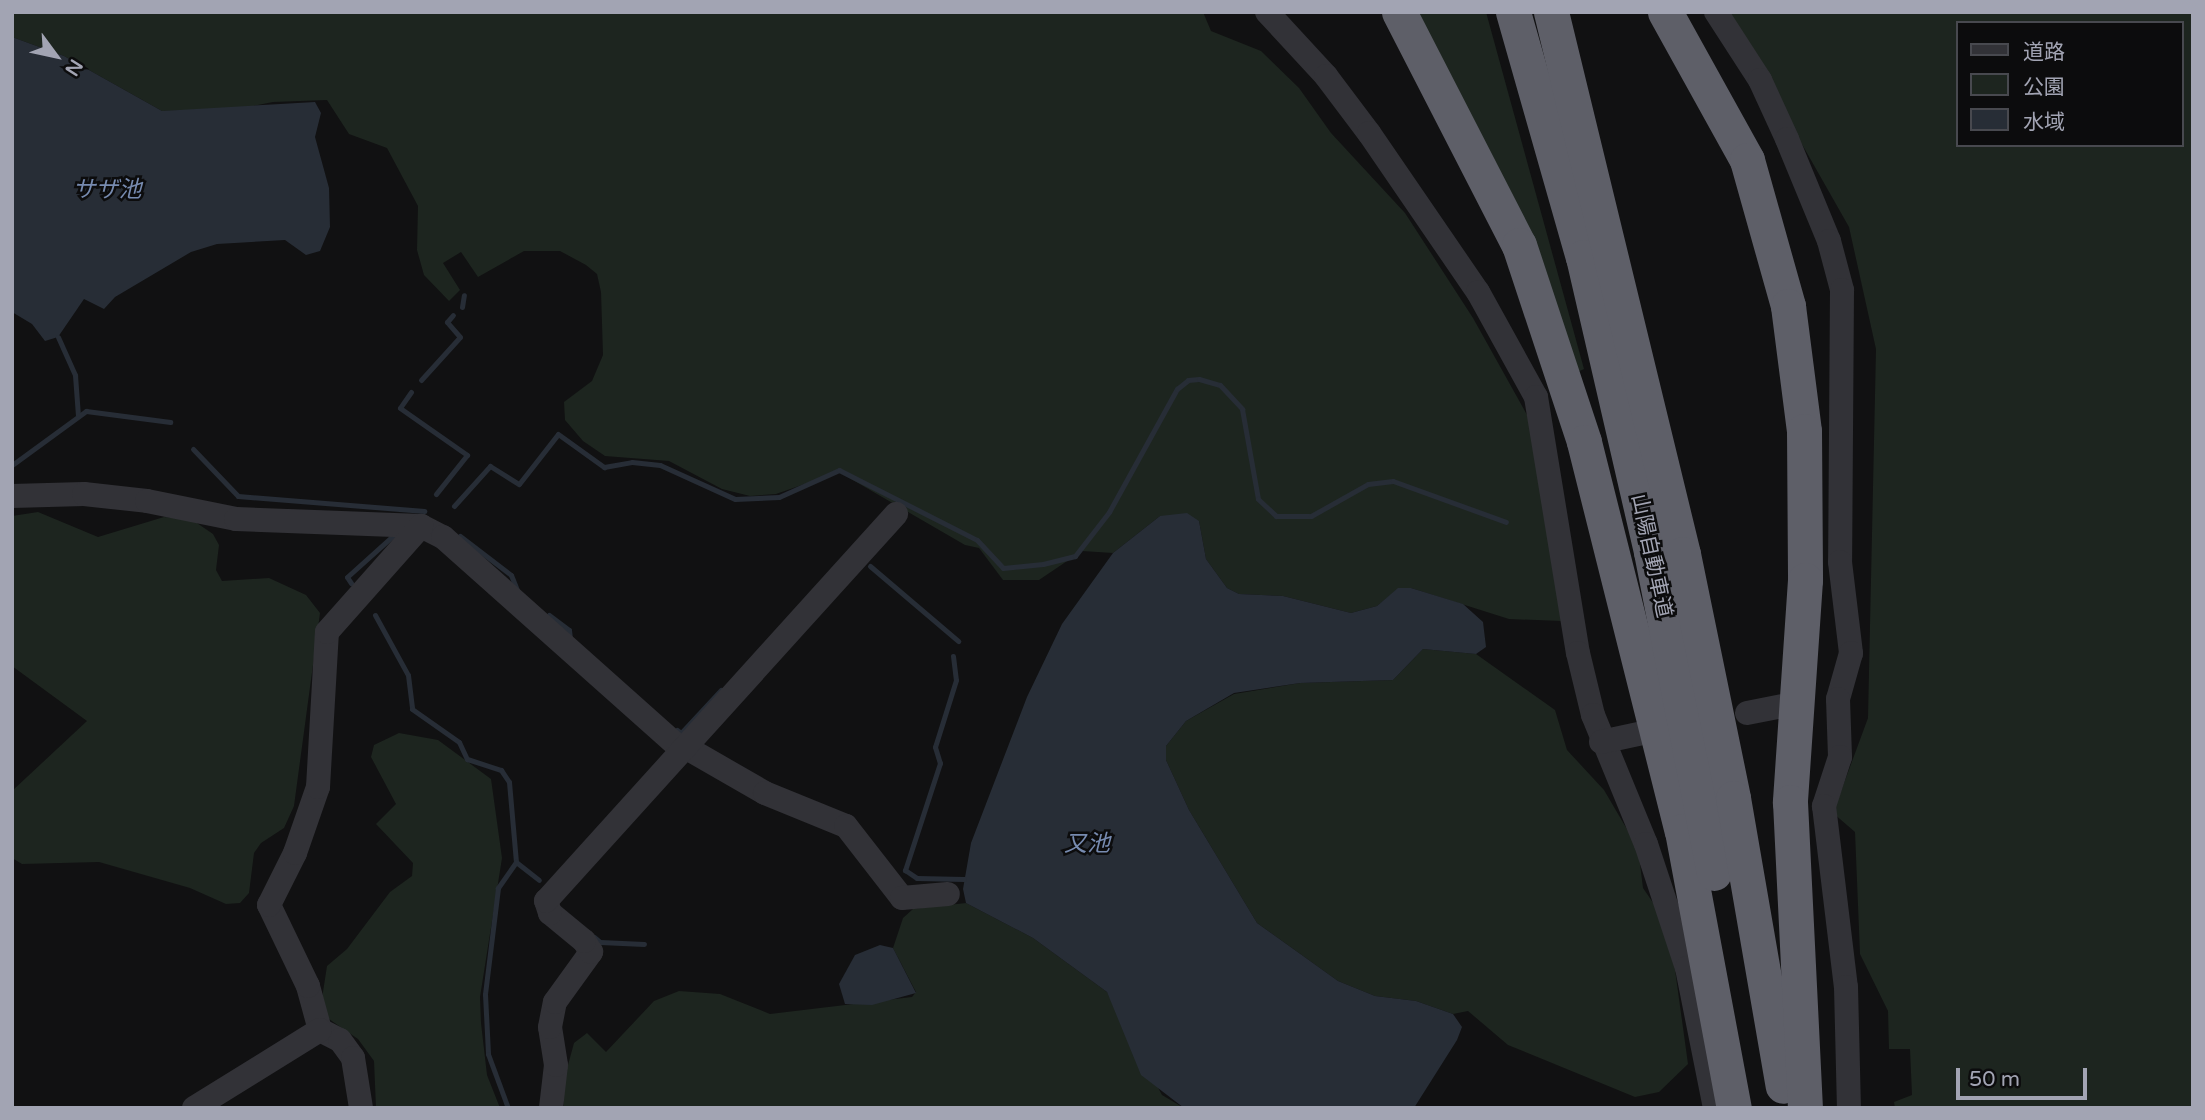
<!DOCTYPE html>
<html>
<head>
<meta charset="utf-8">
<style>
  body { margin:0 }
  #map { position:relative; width:2205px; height:1120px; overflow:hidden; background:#111112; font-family:"Varela Round","Noto Sans JP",sans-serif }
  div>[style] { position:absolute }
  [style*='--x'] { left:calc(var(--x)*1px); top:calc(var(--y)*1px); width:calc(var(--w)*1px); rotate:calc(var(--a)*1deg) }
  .green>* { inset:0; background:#1d251f }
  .water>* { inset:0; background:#272d36 }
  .stream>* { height:5px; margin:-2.5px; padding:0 2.5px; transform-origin:2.5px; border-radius:2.5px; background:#272d36 }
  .minor>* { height:24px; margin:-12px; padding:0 12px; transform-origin:12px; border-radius:12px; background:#323237 }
  .highway>* { height:35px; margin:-17.5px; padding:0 17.5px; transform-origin:17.5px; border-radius:17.5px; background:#5e5f68 }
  span { translate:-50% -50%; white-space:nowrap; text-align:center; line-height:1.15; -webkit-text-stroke:5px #0c0c0d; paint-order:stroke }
  .street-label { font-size:21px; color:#a2a4b3 }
  .water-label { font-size:23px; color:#778bb0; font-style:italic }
  .frame { position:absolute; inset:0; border:14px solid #a2a4b3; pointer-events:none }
  .legend { position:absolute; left:1956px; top:21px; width:228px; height:126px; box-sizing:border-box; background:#0c0c0d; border:2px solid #48494f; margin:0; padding:9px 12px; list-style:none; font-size:21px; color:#a2a4b3 }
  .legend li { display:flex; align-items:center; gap:14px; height:35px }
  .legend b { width:35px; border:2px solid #48494f }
  .north { position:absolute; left:21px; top:21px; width:70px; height:70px; -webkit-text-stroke:5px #0c0c0d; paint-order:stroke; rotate:123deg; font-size:19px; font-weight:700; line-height:28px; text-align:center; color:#a2a4b3 }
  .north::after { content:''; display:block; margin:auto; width:24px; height:32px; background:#a2a4b3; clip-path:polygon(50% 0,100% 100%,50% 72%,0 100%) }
  .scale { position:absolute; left:1956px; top:1068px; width:131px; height:32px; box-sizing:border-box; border:4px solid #a2a4b3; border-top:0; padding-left:9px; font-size:21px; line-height:24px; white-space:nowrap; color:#a2a4b3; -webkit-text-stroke:5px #0c0c0d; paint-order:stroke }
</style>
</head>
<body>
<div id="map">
  <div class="green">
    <div style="clip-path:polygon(12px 12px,1203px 12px,1211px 31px,1261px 51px,1299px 88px,1331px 133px,1405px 213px,1473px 318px,1536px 431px,1562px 621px,1509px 619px,1411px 588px,1398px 589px,1377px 606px,1351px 613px,1283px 596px,1239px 594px,1227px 588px,1206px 559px,1199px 521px,1160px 516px,1113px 553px,1082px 551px,1039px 580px,1003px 580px,979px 548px,965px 545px,839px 472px,776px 494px,750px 496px,722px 489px,669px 461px,605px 456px,583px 441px,565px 420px,564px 402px,592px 381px,603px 355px,601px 292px,597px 274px,586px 265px,560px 251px,524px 251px,478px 277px,461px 252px,443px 263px,460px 290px,449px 301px,424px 275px,417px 250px,418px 206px,387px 148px,349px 134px,327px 100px,273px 102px,233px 110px,162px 111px,64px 56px,12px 37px)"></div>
    <div style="clip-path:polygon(1415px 12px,1486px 12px,1584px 369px,1573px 374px)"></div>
    <div style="clip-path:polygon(evenodd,1727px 12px,2193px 12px,2193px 1108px,1895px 1108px,1894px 1102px,1912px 1095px,1910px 1049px,1889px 1049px,1888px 1011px,1860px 954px,1855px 832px,1833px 813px,1868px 718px,1876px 349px,1849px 227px,1727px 12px,1958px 23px,2182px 23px,2182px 145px,1958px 145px,1958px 23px)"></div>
    <div style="clip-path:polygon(38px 512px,98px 537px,164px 517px,191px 519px,213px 534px,219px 545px,216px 570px,222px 581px,269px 578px,306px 595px,320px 613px,294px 806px,284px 828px,261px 843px,254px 853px,249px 893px,240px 903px,226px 904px,190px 888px,99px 862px,22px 864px,12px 858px,12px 791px,87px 721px,12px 666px,12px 516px)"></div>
    <div style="clip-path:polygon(1423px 649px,1476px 654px,1555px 710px,1567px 750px,1604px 790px,1638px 848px,1643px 888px,1669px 926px,1688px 1064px,1659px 1092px,1635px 1097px,1508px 1045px,1468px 1011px,1453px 1014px,1416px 1001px,1375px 996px,1338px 981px,1257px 923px,1189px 810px,1166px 760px,1166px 746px,1186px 721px,1234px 694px,1300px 683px,1393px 680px)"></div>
    <div style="clip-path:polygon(399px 733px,438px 740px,491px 779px,502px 858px,480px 997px,481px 1023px,487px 1075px,500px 1108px,376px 1108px,374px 1061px,358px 1039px,326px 1017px,321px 1005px,327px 966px,347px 949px,390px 892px,412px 876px,413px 863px,376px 824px,396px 804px,371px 757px,374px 745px)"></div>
    <div style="clip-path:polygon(966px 903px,1033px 938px,1107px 992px,1162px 1095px,1184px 1108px,564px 1108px,562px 1087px,574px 1043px,587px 1033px,606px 1052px,654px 1001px,679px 991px,720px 994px,770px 1014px,912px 997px,916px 992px,893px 948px,903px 918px,913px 909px)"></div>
  </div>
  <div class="water">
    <div style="clip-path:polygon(12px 37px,64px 56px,162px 111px,315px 102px,321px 113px,315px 137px,329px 188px,330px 227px,320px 251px,306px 255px,285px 240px,217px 244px,191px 252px,115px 297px,104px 309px,84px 299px,58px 337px,45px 341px,32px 324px,12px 312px)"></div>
    <div style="clip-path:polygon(1187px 513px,1199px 521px,1206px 559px,1227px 588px,1239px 594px,1283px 596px,1351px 613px,1377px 606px,1398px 588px,1411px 588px,1463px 604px,1483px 622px,1486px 647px,1476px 654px,1423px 649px,1393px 680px,1300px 683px,1234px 693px,1186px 721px,1166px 746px,1166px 760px,1189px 810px,1257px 923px,1338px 981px,1375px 996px,1416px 1001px,1453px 1014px,1462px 1027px,1457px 1040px,1414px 1108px,1184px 1108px,1141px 1075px,1107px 992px,1033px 938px,966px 903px,963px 889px,971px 843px,1027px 697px,1062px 624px,1113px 553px,1160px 516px)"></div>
    <div style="clip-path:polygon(880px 945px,893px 948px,916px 993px,872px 1005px,845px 1004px,839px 984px,855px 955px)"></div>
  </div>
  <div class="stream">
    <div style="--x:462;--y:307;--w:12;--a:-81"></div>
    <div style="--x:58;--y:337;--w:42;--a:65.9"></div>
    <div style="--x:75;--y:375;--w:41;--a:85.8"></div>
    <div style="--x:421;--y:380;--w:58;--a:-47.8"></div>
    <div style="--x:460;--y:337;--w:20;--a:-131"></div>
    <div style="--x:447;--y:322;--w:9;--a:-49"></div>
    <div style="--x:411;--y:392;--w:19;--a:125"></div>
    <div style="--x:400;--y:408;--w:82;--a:35"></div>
    <div style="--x:467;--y:455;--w:50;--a:128.5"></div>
    <div style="--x:193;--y:449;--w:65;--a:46.2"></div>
    <div style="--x:238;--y:496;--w:187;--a:4.6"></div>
    <div style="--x:12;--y:465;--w:92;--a:-36.1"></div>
    <div style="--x:86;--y:411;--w:85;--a:7.5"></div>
    <div style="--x:454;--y:506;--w:54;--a:-48"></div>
    <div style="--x:490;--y:466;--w:34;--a:32"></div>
    <div style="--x:519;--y:484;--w:63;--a:-52"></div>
    <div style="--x:558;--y:434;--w:57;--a:35.7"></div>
    <div style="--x:604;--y:467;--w:28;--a:-10"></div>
    <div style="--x:632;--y:462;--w:28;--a:6"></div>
    <div style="--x:660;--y:465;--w:82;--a:24.4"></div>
    <div style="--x:735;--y:499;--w:44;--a:-2.6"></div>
    <div style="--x:779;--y:497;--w:66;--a:-24.2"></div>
    <div style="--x:839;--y:470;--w:155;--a:26.9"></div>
    <div style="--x:977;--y:540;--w:38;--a:47"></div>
    <div style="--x:1003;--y:568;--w:40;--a:-5.7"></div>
    <div style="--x:1043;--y:564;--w:33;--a:-14"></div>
    <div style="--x:1075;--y:556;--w:56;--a:-52.3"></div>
    <div style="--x:1109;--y:512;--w:141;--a:-61.1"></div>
    <div style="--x:1177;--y:389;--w:14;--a:-39"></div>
    <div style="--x:1188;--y:380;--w:11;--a:-5"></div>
    <div style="--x:1199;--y:379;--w:22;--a:16"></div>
    <div style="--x:1220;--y:385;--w:33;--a:47"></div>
    <div style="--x:1242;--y:409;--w:91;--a:79.9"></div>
    <div style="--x:1258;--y:499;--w:25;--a:43"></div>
    <div style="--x:1276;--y:516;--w:35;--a:0"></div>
    <div style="--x:1311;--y:516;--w:65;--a:-29.3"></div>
    <div style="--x:1368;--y:484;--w:25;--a:-7"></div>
    <div style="--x:1393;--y:481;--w:120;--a:19.9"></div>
    <div style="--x:460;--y:536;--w:64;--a:37.4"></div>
    <div style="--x:511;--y:575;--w:16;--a:68"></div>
    <div style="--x:870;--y:566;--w:116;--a:40.4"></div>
    <div style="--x:351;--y:583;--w:7;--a:-124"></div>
    <div style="--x:347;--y:577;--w:66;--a:-41.9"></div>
    <div style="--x:375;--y:615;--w:68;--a:61.2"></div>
    <div style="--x:408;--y:675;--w:34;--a:83"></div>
    <div style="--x:412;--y:709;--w:57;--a:35.1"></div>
    <div style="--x:459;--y:742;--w:19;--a:65"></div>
    <div style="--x:467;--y:759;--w:36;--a:18"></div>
    <div style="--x:501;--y:770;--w:14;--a:56"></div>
    <div style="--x:509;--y:782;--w:80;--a:85"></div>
    <div style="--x:516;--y:862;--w:32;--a:125"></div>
    <div style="--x:498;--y:888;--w:107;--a:97"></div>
    <div style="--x:485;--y:994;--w:60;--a:87.1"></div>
    <div style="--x:488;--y:1054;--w:58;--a:69.7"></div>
    <div style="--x:549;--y:615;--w:25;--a:37"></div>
    <div style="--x:569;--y:630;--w:8;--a:83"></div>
    <div style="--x:953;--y:656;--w:24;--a:83"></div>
    <div style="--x:956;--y:680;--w:70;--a:107.4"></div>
    <div style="--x:935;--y:747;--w:17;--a:73"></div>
    <div style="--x:940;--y:763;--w:113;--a:108.1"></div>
    <div style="--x:905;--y:870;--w:14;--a:34"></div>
    <div style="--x:917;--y:878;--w:47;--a:1.2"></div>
    <div style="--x:677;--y:730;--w:5;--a:37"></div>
    <div style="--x:681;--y:733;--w:59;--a:-47.1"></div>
    <div style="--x:516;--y:862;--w:29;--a:38"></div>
    <div style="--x:594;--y:937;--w:8;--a:40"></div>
    <div style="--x:600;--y:942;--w:44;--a:2.6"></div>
  </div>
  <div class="minor">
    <div style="--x:1267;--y:12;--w:87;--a:47.3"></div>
    <div style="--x:1326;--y:76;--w:71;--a:53"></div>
    <div style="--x:1369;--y:133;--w:193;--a:55.6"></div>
    <div style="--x:1478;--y:292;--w:120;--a:61.1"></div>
    <div style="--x:1536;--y:397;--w:259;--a:80.7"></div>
    <div style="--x:1578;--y:653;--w:64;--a:76.4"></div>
    <div style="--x:1593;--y:715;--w:139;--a:67.7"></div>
    <div style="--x:1646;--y:844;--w:131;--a:71.7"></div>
    <div style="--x:1687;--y:968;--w:143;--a:78.7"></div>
    <div style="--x:1716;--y:12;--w:81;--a:57.1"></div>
    <div style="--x:1760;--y:80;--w:65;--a:65.4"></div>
    <div style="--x:1787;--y:139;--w:110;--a:67.6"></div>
    <div style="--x:1829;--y:241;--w:51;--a:75.1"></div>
    <div style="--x:1842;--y:290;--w:272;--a:90.4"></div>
    <div style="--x:1840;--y:562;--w:92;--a:83.1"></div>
    <div style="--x:1851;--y:653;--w:48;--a:105.8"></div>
    <div style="--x:1838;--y:699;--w:58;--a:88"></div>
    <div style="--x:1840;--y:757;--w:52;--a:108.1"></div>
    <div style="--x:1824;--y:806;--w:182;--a:83.1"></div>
    <div style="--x:1846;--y:987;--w:121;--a:88.6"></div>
    <div style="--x:12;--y:496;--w:72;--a:-1.6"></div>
    <div style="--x:84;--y:494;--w:63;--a:6.3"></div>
    <div style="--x:147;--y:501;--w:91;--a:11.4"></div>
    <div style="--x:236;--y:519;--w:185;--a:2.2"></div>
    <div style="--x:421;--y:526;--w:25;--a:27"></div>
    <div style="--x:443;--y:537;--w:320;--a:41.7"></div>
    <div style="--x:1747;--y:713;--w:36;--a:-11"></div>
    <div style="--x:1601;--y:742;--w:38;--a:-12"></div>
    <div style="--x:685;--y:747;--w:92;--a:29.9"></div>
    <div style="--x:765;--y:793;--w:87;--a:22.2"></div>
    <div style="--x:846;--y:826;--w:91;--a:52.1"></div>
    <div style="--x:902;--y:898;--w:46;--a:-5"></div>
    <div style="--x:320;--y:1030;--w:46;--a:-105.3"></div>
    <div style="--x:308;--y:986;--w:90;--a:-115.7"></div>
    <div style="--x:269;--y:905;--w:58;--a:-63.4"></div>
    <div style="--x:295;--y:853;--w:70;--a:-70.8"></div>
    <div style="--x:318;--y:787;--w:155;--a:-86.7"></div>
    <div style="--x:327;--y:632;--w:142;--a:-48.4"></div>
    <div style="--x:320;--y:1030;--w:22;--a:27"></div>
    <div style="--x:340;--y:1040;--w:22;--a:54"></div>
    <div style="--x:353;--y:1058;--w:51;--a:80.9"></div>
    <div style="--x:194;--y:1108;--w:148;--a:-31.8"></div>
    <div style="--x:551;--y:1108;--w:43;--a:-83.4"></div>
    <div style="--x:556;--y:1065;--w:38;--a:-99"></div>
    <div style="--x:550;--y:1027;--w:25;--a:-79"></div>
    <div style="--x:555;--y:1002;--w:62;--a:-54.2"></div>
    <div style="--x:591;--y:952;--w:13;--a:-122"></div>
    <div style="--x:584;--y:941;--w:44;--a:-140.5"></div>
    <div style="--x:550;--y:913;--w:13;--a:-108"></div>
    <div style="--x:546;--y:901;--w:522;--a:-47.87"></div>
  </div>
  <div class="highway">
    <div style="--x:1399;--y:12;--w:262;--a:62.8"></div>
    <div style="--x:1519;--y:245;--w:207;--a:71.7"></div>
    <div style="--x:1584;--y:442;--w:401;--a:75.9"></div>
    <div style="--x:1682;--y:831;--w:282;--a:79.4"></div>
    <div style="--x:1513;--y:12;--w:255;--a:74.1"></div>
    <div style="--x:1583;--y:257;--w:303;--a:77"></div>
    <div style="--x:1651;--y:552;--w:327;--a:78.9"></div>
    <div style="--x:1551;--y:12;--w:558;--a:76.31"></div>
    <div style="--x:1683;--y:554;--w:249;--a:78.4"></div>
    <div style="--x:1733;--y:798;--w:292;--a:80.2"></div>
    <div style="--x:1665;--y:12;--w:169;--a:61"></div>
    <div style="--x:1747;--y:160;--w:152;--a:74.3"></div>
    <div style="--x:1788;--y:306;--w:126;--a:82.7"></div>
    <div style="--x:1804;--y:431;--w:149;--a:89.6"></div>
    <div style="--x:1805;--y:580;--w:223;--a:93.9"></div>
    <div style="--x:1790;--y:802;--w:306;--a:87.2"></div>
  </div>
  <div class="street-label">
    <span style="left:1651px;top:556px;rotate:78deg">山陽自動車道</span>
  </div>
  <div class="water-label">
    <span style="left:107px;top:190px">サザ池</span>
    <span style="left:1087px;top:844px">又池</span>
  </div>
  <div class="frame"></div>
  <ul class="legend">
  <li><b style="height:9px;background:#323237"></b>道路</li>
  <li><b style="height:19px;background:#1d251f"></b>公園</li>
  <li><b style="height:19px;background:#272d36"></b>水域</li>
  </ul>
  <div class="north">N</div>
  <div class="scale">50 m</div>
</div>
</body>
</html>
